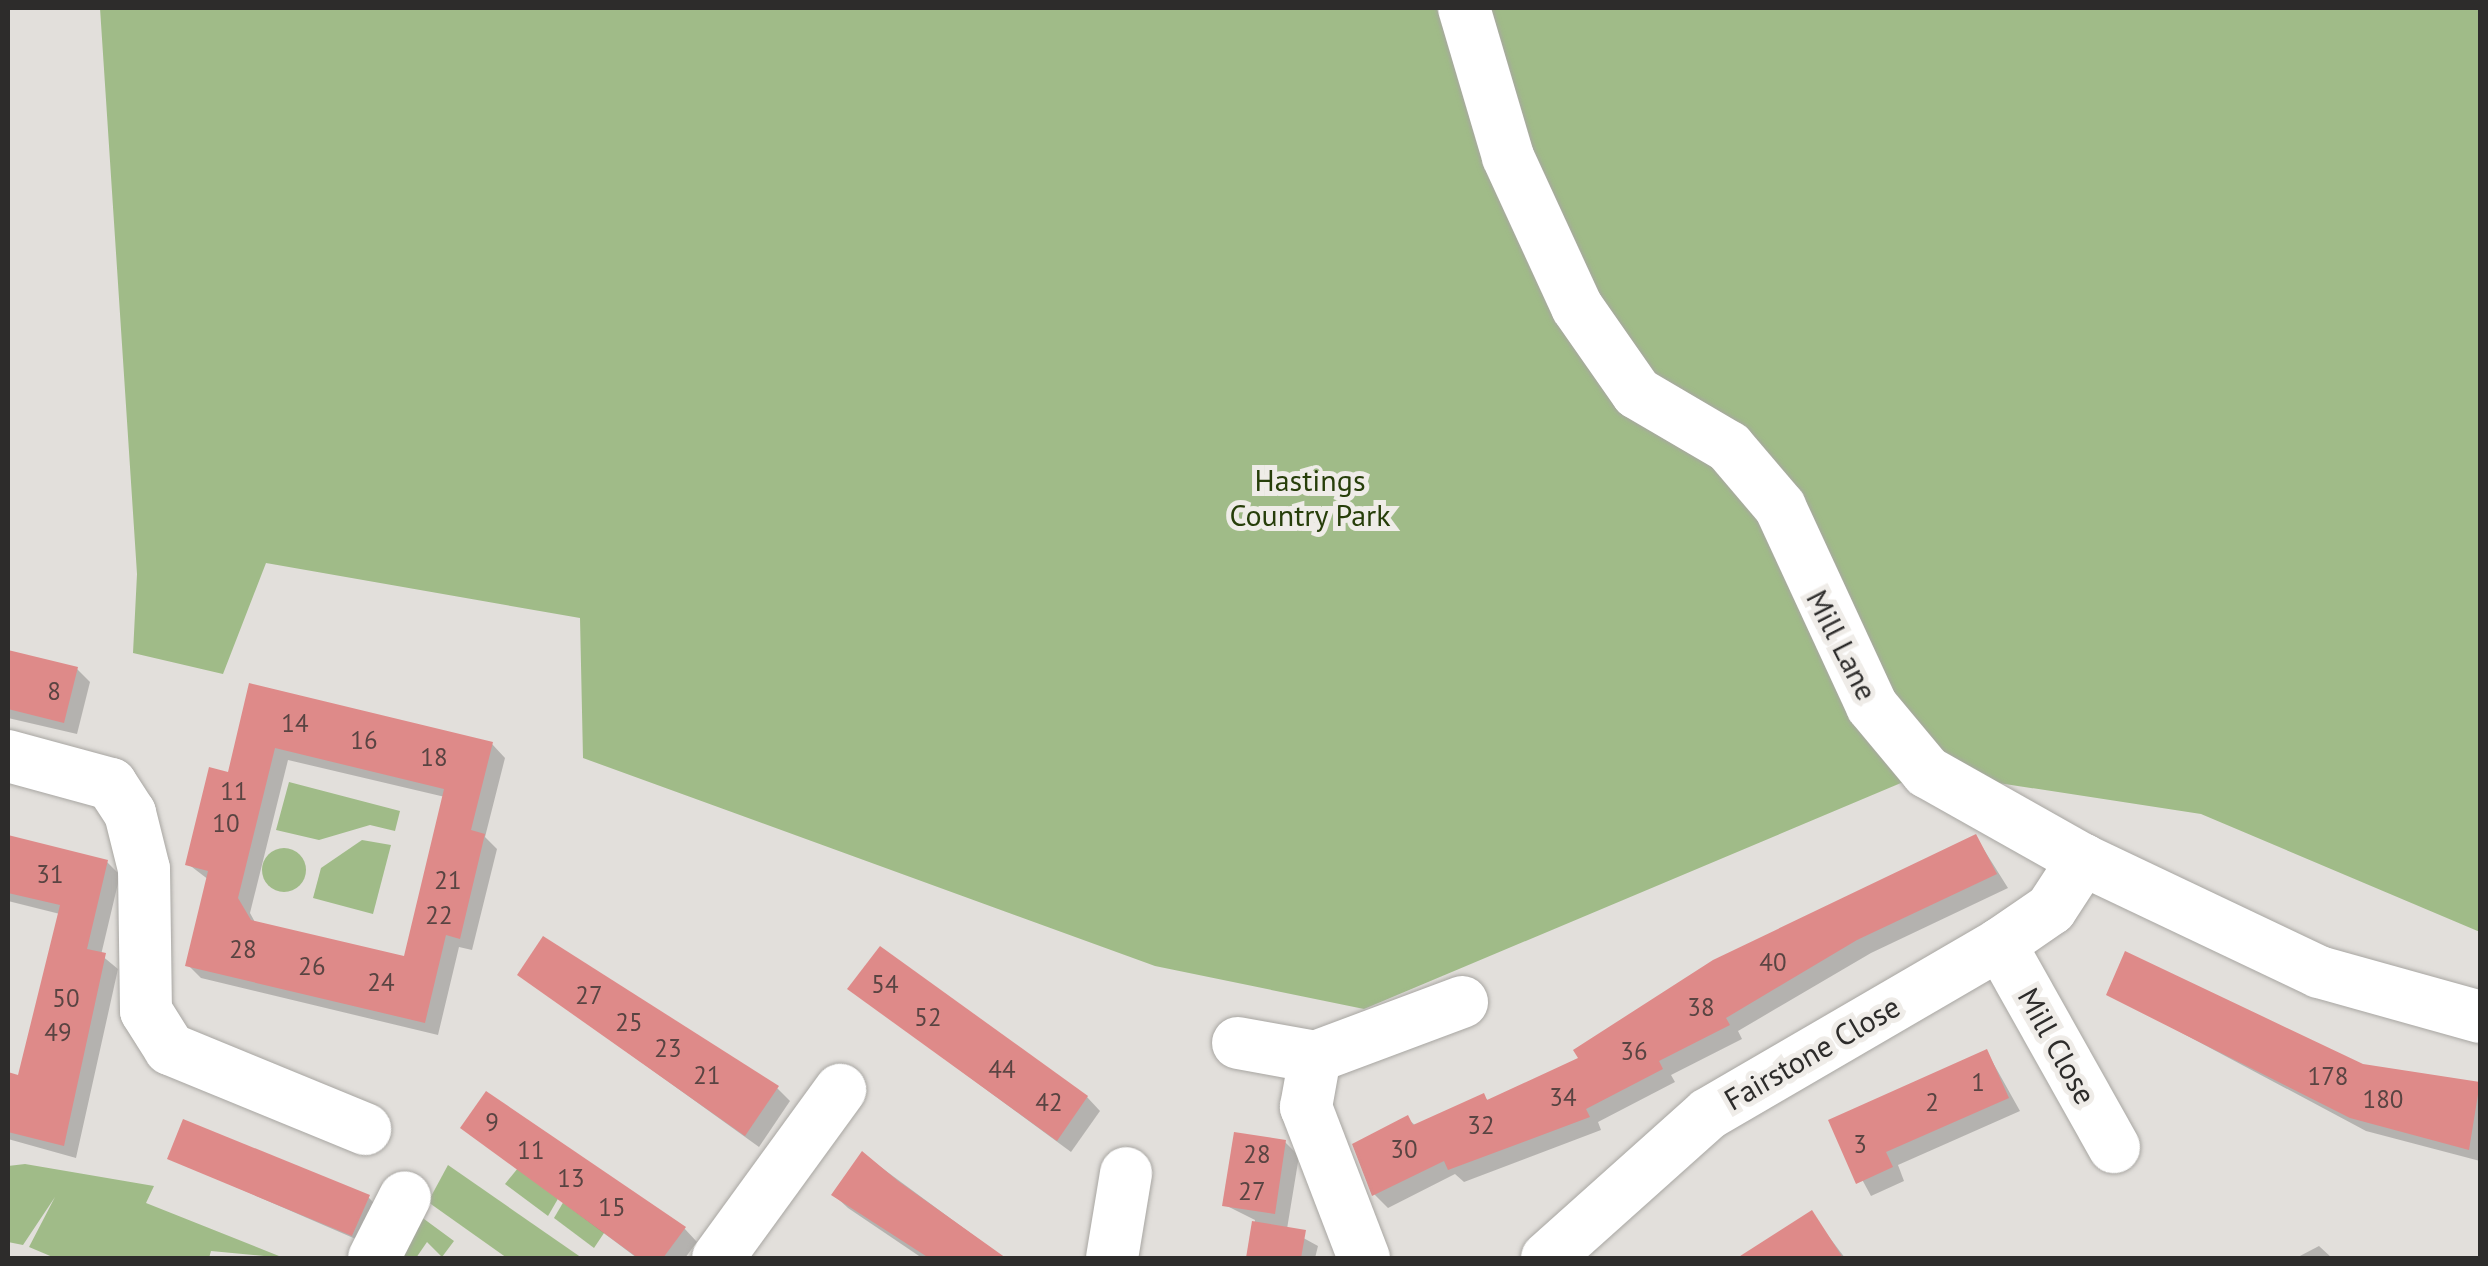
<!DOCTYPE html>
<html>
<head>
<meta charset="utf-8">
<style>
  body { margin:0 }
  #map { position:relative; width:2488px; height:1266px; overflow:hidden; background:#e2dfdb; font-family:"PT Sans",sans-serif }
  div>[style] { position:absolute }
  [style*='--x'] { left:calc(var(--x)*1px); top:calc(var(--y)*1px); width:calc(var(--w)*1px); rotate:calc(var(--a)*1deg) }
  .green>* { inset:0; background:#a0bb88 }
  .round { border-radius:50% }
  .shadow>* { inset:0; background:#0003 }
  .building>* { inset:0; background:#de8a89 }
  .roads { filter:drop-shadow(0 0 2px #a8a6a2) drop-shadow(0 0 2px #a8a6a2) }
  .minor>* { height:52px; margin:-26px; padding:0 26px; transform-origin:26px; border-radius:26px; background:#fff }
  span { translate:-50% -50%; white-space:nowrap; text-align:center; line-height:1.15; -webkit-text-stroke:10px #efece8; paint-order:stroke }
  .number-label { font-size:25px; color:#594442 }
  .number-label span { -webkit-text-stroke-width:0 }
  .park-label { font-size:30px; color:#273e0a }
  .street-label { font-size:30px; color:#2d2c2b }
  .frame { position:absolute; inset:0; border:10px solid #2d2c2b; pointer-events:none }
</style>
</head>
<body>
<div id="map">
  <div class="green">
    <div style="clip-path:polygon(100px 8px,2480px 8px,2480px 932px,2201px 814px,1927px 772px,1364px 1009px,1155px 966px,583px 758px,580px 618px,266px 563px,223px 674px,133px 653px,137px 574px)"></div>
    <div style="clip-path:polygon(289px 782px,400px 811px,395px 831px,370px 825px,319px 840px,276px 830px)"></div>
    <div style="clip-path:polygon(362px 840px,391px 845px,373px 914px,313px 898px,321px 868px)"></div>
    <div class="round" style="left:262px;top:848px;width:44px;height:44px"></div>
    <div style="clip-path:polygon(25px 1164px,154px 1186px,146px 1203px,284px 1258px,211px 1251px,209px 1258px,55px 1258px,29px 1247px,55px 1197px,23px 1245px,8px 1242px,8px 1166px)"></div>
    <div style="clip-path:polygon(448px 1165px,582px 1258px,507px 1258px,428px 1202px)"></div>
    <div style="clip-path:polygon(518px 1168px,559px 1197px,548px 1216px,505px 1184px)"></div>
    <div style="clip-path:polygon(564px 1201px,606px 1230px,594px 1248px,554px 1218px)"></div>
    <div style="clip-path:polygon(420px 1216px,454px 1241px,442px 1257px,427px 1242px,416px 1258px,399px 1258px)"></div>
  </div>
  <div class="shadow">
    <div style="clip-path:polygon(8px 652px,77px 669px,90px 682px,77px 734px,8px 718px)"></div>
    <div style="clip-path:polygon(evenodd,251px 686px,492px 744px,505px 758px,485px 837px,497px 849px,472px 950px,459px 947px,438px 1035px,201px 978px,188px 965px,209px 880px,188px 864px,230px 775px,251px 686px,288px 760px,445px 797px,405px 959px,256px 924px,250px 913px,288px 760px)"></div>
    <div style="clip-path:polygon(1976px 837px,2008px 888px,1871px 953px,1738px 1031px,1742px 1039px,1671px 1075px,1675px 1082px,1598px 1122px,1601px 1130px,1464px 1182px,1455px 1174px,1388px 1208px,1375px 1195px,1355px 1145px,1408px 1119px,1416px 1126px,1483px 1096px,1490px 1102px,1581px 1060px)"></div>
    <div style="clip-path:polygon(8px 838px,107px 862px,120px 875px,101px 955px,118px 969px,76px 1158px,8px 1139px,8px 1075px,20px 1078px,60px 914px,8px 901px)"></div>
    <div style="clip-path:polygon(520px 975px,777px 1088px,790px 1101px,759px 1147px)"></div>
    <div style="clip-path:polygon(850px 989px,1087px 1097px,1100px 1111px,1071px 1152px)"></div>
    <div style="clip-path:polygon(2109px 994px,2362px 1067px,2480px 1089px,2480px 1161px,2366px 1131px)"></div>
    <div style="clip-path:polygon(1987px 1052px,2020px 1111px,1898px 1165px,1904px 1181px,1871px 1196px,1831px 1122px)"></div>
    <div style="clip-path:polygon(463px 1127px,684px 1228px,697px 1242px,685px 1258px,637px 1258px)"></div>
    <div style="clip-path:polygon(1285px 1142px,1299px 1156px,1287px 1229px,1318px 1246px,1315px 1258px,1248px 1258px,1255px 1220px,1225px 1205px)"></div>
    <div style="clip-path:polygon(863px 1154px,1004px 1258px,922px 1258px,848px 1208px,834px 1195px)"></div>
    <div style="clip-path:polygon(169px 1158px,368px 1197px,374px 1203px,358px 1240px)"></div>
    <div style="clip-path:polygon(1811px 1213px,1845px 1258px,1742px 1258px)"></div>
    <div style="clip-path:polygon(2319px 1246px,2332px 1258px,2296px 1258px)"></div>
  </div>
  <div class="building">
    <div style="clip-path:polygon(8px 650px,78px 667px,64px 723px,8px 709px)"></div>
    <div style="clip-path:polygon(evenodd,249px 683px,493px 742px,471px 830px,485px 834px,460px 939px,446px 935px,425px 1023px,185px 966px,208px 871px,185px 865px,209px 767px,228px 772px,249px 683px,275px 748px,444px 789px,404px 956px,251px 920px,238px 898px,275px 748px)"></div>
    <div style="clip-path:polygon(1976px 834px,1997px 874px,1857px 940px,1726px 1018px,1730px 1025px,1659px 1061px,1663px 1069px,1586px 1109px,1590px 1117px,1448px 1170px,1444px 1161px,1372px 1196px,1352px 1144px,1408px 1115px,1413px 1125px,1484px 1093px,1487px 1100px,1578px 1058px,1573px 1050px,1713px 960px)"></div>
    <div style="clip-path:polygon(8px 835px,108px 860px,87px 949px,106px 953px,64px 1146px,8px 1132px,8px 1072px,18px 1075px,60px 905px,8px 893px)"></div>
    <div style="clip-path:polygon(543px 936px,779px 1086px,745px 1136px,517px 975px)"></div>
    <div style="clip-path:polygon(880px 946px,1088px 1096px,1057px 1141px,847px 989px)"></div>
    <div style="clip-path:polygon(2125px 951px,2363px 1064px,2480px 1082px,2469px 1150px,2350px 1118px,2106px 995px)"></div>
    <div style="clip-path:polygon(1987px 1049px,2009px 1098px,1886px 1152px,1893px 1167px,1856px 1184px,1828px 1120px)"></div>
    <div style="clip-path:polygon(486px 1091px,686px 1227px,663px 1258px,638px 1258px,460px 1128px)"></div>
    <div style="clip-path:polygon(183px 1119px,370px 1195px,352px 1236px,167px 1159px)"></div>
    <div style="clip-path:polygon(1234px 1132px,1286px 1140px,1275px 1214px,1222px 1206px)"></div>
    <div style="clip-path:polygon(862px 1151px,898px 1181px,1006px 1258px,929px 1258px,831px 1195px)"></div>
    <div style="clip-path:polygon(1812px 1210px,1843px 1258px,1737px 1258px)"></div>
    <div style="clip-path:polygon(1252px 1221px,1306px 1230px,1301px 1258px,1246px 1258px)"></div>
  </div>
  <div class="roads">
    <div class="minor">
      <div style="--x:1464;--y:8;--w:155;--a:73.5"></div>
      <div style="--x:1508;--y:157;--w:165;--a:65.3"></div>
      <div style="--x:1577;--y:307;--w:105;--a:55.1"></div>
      <div style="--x:1637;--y:393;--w:107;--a:30.4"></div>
      <div style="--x:1729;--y:447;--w:79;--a:49.6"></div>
      <div style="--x:1780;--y:507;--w:219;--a:65.2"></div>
      <div style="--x:1872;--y:706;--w:86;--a:50.2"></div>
      <div style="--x:1927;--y:772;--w:179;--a:29.4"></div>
      <div style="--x:2083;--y:860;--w:261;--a:25.4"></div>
      <div style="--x:2319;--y:972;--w:167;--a:15.6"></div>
      <div style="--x:8;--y:756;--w:107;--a:15.2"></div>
      <div style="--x:111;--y:784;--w:35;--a:57"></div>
      <div style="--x:130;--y:813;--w:58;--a:76"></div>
      <div style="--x:144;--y:869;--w:142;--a:89.2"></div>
      <div style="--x:146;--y:1011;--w:45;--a:57.7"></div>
      <div style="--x:170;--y:1049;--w:211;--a:22.3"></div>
      <div style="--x:2000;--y:944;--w:233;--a:60.7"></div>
      <div style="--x:1238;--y:1043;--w:78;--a:10.3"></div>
      <div style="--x:1315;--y:1057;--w:157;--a:-20.5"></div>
      <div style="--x:1315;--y:1057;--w:51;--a:100.2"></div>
      <div style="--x:1306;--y:1107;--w:162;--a:69"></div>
      <div style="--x:374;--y:1258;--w:68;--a:-63.1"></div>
      <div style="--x:718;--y:1258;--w:208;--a:-54"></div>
      <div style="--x:1112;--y:1258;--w:86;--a:-80.6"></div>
      <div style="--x:1547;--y:1258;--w:216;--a:-41.8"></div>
      <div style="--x:1708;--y:1114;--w:338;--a:-30.2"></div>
      <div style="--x:2000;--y:944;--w:62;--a:-34.5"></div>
      <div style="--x:2051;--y:909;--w:59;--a:-56.9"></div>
    </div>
  </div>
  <div class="number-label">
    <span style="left:54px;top:691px">8</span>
    <span style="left:295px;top:723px">14</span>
    <span style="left:364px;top:740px">16</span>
    <span style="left:434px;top:757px">18</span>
    <span style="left:234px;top:791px">11</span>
    <span style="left:226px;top:823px">10</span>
    <span style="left:50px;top:874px">31</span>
    <span style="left:448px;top:880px">21</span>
    <span style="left:439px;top:915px">22</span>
    <span style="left:243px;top:949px">28</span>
    <span style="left:1773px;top:962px">40</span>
    <span style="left:312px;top:966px">26</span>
    <span style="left:381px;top:982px">24</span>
    <span style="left:885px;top:984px">54</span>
    <span style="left:589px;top:995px">27</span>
    <span style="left:66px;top:998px">50</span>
    <span style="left:1701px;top:1007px">38</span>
    <span style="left:928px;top:1017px">52</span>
    <span style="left:629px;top:1022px">25</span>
    <span style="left:58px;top:1032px">49</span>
    <span style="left:668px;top:1048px">23</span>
    <span style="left:1634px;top:1051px">36</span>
    <span style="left:1002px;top:1069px">44</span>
    <span style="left:707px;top:1075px">21</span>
    <span style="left:2328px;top:1076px">178</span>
    <span style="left:1978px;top:1082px">1</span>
    <span style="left:1563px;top:1097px">34</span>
    <span style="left:2383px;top:1099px">180</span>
    <span style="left:1049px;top:1102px">42</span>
    <span style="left:1932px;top:1102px">2</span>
    <span style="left:492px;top:1122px">9</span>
    <span style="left:1481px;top:1125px">32</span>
    <span style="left:1860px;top:1144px">3</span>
    <span style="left:1404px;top:1149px">30</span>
    <span style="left:531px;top:1150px">11</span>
    <span style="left:1257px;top:1154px">28</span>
    <span style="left:571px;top:1178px">13</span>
    <span style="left:1252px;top:1191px">27</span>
    <span style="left:612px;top:1207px">15</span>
  </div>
  <div class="park-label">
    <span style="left:1310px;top:497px">Hastings<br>Country Park</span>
  </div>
  <div class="street-label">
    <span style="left:1842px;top:645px;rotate:63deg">Mill Lane</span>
    <span style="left:2057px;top:1046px;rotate:61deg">Mill Close</span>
    <span style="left:1812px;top:1053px;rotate:-30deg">Fairstone Close</span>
  </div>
  <div class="frame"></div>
</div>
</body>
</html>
